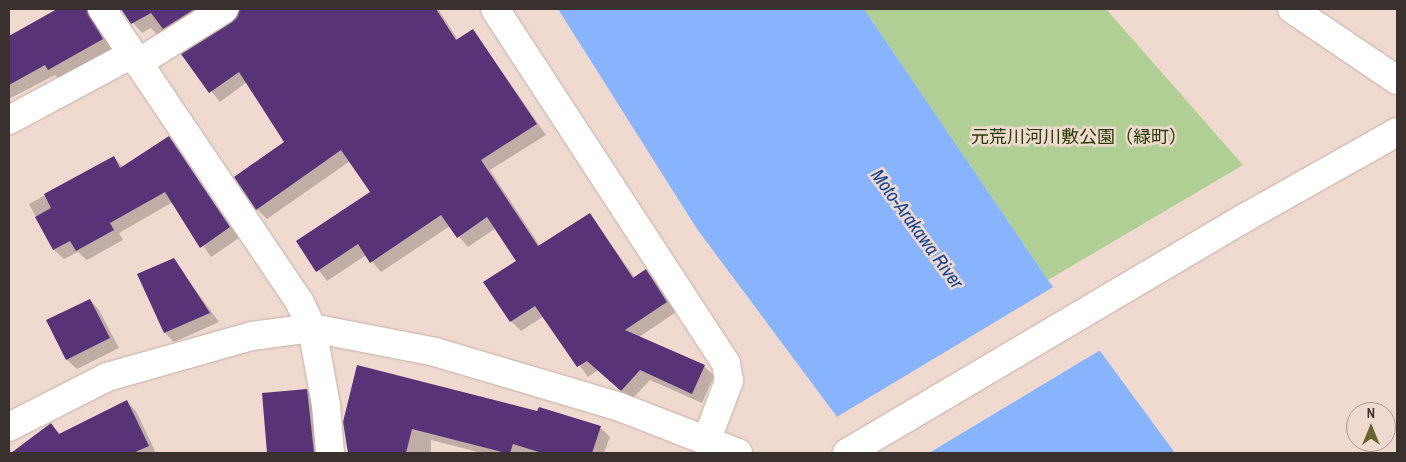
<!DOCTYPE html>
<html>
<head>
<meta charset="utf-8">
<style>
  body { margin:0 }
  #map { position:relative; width:1406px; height:462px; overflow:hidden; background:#f0dad0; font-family:"Archivo Narrow","Noto Sans JP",sans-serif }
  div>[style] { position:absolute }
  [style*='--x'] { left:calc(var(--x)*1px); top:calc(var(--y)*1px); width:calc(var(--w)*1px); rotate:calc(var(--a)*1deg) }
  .green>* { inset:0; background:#b0cf94 }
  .water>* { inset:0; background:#88b4fd }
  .pier>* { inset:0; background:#f0dad0 }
  .shadow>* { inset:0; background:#0003 }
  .building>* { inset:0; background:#583378 }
  .roads { filter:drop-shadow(0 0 1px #c3aea4) drop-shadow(0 0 1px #c3aea4) }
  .minor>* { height:28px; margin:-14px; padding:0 14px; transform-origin:14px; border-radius:14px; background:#fff }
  span { translate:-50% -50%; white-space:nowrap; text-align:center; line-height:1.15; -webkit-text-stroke:5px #f0dad0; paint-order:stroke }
  .park-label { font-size:18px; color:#233c01 }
  .water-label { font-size:19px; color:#124497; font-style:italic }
  .frame { position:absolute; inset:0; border:10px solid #39312d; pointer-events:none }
  .north { position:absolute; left:1346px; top:402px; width:50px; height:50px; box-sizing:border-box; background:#f0dad0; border:1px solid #a7968f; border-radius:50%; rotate:0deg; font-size:14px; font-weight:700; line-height:20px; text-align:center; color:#39312d }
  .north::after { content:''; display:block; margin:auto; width:18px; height:22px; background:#6a6431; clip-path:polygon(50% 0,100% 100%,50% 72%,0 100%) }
</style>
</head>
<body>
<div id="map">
  <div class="green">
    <div style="clip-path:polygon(864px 9px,1106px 9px,1243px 165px,1048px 280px)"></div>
  </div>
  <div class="water">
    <div style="clip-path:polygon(558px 9px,864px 9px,1048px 280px,1175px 453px,864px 453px,697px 229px)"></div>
  </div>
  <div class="pier">
    <div style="clip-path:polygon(1055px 286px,1102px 349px,929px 453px,861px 453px,835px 418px)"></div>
  </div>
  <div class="shadow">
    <div style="clip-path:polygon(58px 9px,102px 9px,96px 21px,112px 49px,59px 79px,55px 75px,9px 99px,9px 37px)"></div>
    <div style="clip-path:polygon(121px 9px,221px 9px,165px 44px,151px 28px,142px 33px)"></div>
    <div style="clip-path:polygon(241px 9px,438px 9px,458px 40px,473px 30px,546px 135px,490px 170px,540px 246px,590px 214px,635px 278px,646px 271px,656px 281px,676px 312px,639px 337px,704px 366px,714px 376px,702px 403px,650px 380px,631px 400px,598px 370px,588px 377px,544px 316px,521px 331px,511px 321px,518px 261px,496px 228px,468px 247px,450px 226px,381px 272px,366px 255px,327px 281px,297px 242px,372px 192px,350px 161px,267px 219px,257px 209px,286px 143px,247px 82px,220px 102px,183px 55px,239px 17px)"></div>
    <div style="clip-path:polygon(168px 138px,239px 238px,211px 257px,173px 202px,119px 233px,123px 240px,87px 260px,78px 252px,64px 259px,54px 250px,29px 204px,114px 157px,123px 167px)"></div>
    <div style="clip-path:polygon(173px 260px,219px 322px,174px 342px,165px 333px,139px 275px)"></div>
    <div style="clip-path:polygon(90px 300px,99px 310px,119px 348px,77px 369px,67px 360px,48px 321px)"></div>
    <div style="clip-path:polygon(307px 390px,316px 399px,322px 453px,269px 453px,263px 394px)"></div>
    <div style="clip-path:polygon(127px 402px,136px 411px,156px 453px,13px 453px,51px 425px,60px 434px)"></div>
    <div style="clip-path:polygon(344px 422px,600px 427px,610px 437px,604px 453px,482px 453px,431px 440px,431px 453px,349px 453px)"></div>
  </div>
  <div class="building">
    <div style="clip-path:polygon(57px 9px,87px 9px,103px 39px,48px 70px,45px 65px,9px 85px,9px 36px)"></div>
    <div style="clip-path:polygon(121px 9px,195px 9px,163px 29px,151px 13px,131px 24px)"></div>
    <div style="clip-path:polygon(240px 9px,436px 9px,456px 40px,473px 29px,537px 124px,481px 160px,538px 246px,590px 213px,633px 278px,646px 269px,667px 302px,625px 330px,705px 365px,692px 394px,640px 370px,621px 391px,587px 361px,577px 367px,535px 306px,510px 322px,483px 282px,516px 261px,487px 217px,457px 238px,441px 215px,370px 263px,358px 244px,316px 272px,296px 241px,370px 192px,341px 150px,256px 210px,234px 177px,284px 142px,239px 72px,209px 93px,181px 54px,232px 22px)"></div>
    <div style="clip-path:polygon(169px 136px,230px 227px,200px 248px,165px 192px,110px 223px,114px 230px,76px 251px,70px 241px,53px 250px,35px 217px,51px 208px,44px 194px,114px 156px,120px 168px)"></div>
    <div style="clip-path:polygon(174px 258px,210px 313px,164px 333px,137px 274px)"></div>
    <div style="clip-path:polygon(90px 299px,110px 338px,66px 360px,46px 320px)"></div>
    <div style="clip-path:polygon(357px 365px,537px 411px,539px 407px,601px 426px,592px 453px,542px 453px,513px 444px,510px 453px,506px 453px,412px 429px,406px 453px,348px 453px,343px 422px)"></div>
    <div style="clip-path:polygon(307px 389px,314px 452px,267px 453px,262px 393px)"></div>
    <div style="clip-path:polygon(127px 400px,149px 446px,133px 453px,11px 453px,51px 423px,59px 434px)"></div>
  </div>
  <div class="roads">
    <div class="minor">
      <div style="--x:102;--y:9;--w:354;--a:56"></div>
      <div style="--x:300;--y:303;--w:28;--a:64"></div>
      <div style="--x:312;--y:328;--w:78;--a:79.7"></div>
      <div style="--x:326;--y:405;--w:48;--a:85.2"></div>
      <div style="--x:495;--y:9;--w:423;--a:56.9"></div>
      <div style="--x:726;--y:363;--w:18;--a:81"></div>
      <div style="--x:729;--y:381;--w:62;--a:110.8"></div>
      <div style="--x:1292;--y:9;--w:127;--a:34.1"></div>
      <div style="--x:138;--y:63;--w:102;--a:-32.1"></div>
      <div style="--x:9;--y:120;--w:140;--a:-28.2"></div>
      <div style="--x:9;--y:427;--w:110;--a:-27"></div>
      <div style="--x:107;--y:377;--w:151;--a:-15.8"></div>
      <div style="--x:252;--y:336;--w:61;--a:-7.6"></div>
      <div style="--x:312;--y:328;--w:125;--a:11"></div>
      <div style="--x:435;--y:352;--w:113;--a:16.5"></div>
      <div style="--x:543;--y:384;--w:80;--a:16.6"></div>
      <div style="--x:620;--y:407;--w:127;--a:21.3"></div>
      <div style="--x:847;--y:453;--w:466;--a:-30.6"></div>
      <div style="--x:1248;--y:216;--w:171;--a:-29.4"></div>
    </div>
  </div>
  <div class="park-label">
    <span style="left:1079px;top:137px">元荒川河川敷公園（緑町）</span>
  </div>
  <div class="water-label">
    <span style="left:917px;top:229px;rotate:54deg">Moto-Arakawa River</span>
  </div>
  <div class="frame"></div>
  <div class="north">N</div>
</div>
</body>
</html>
